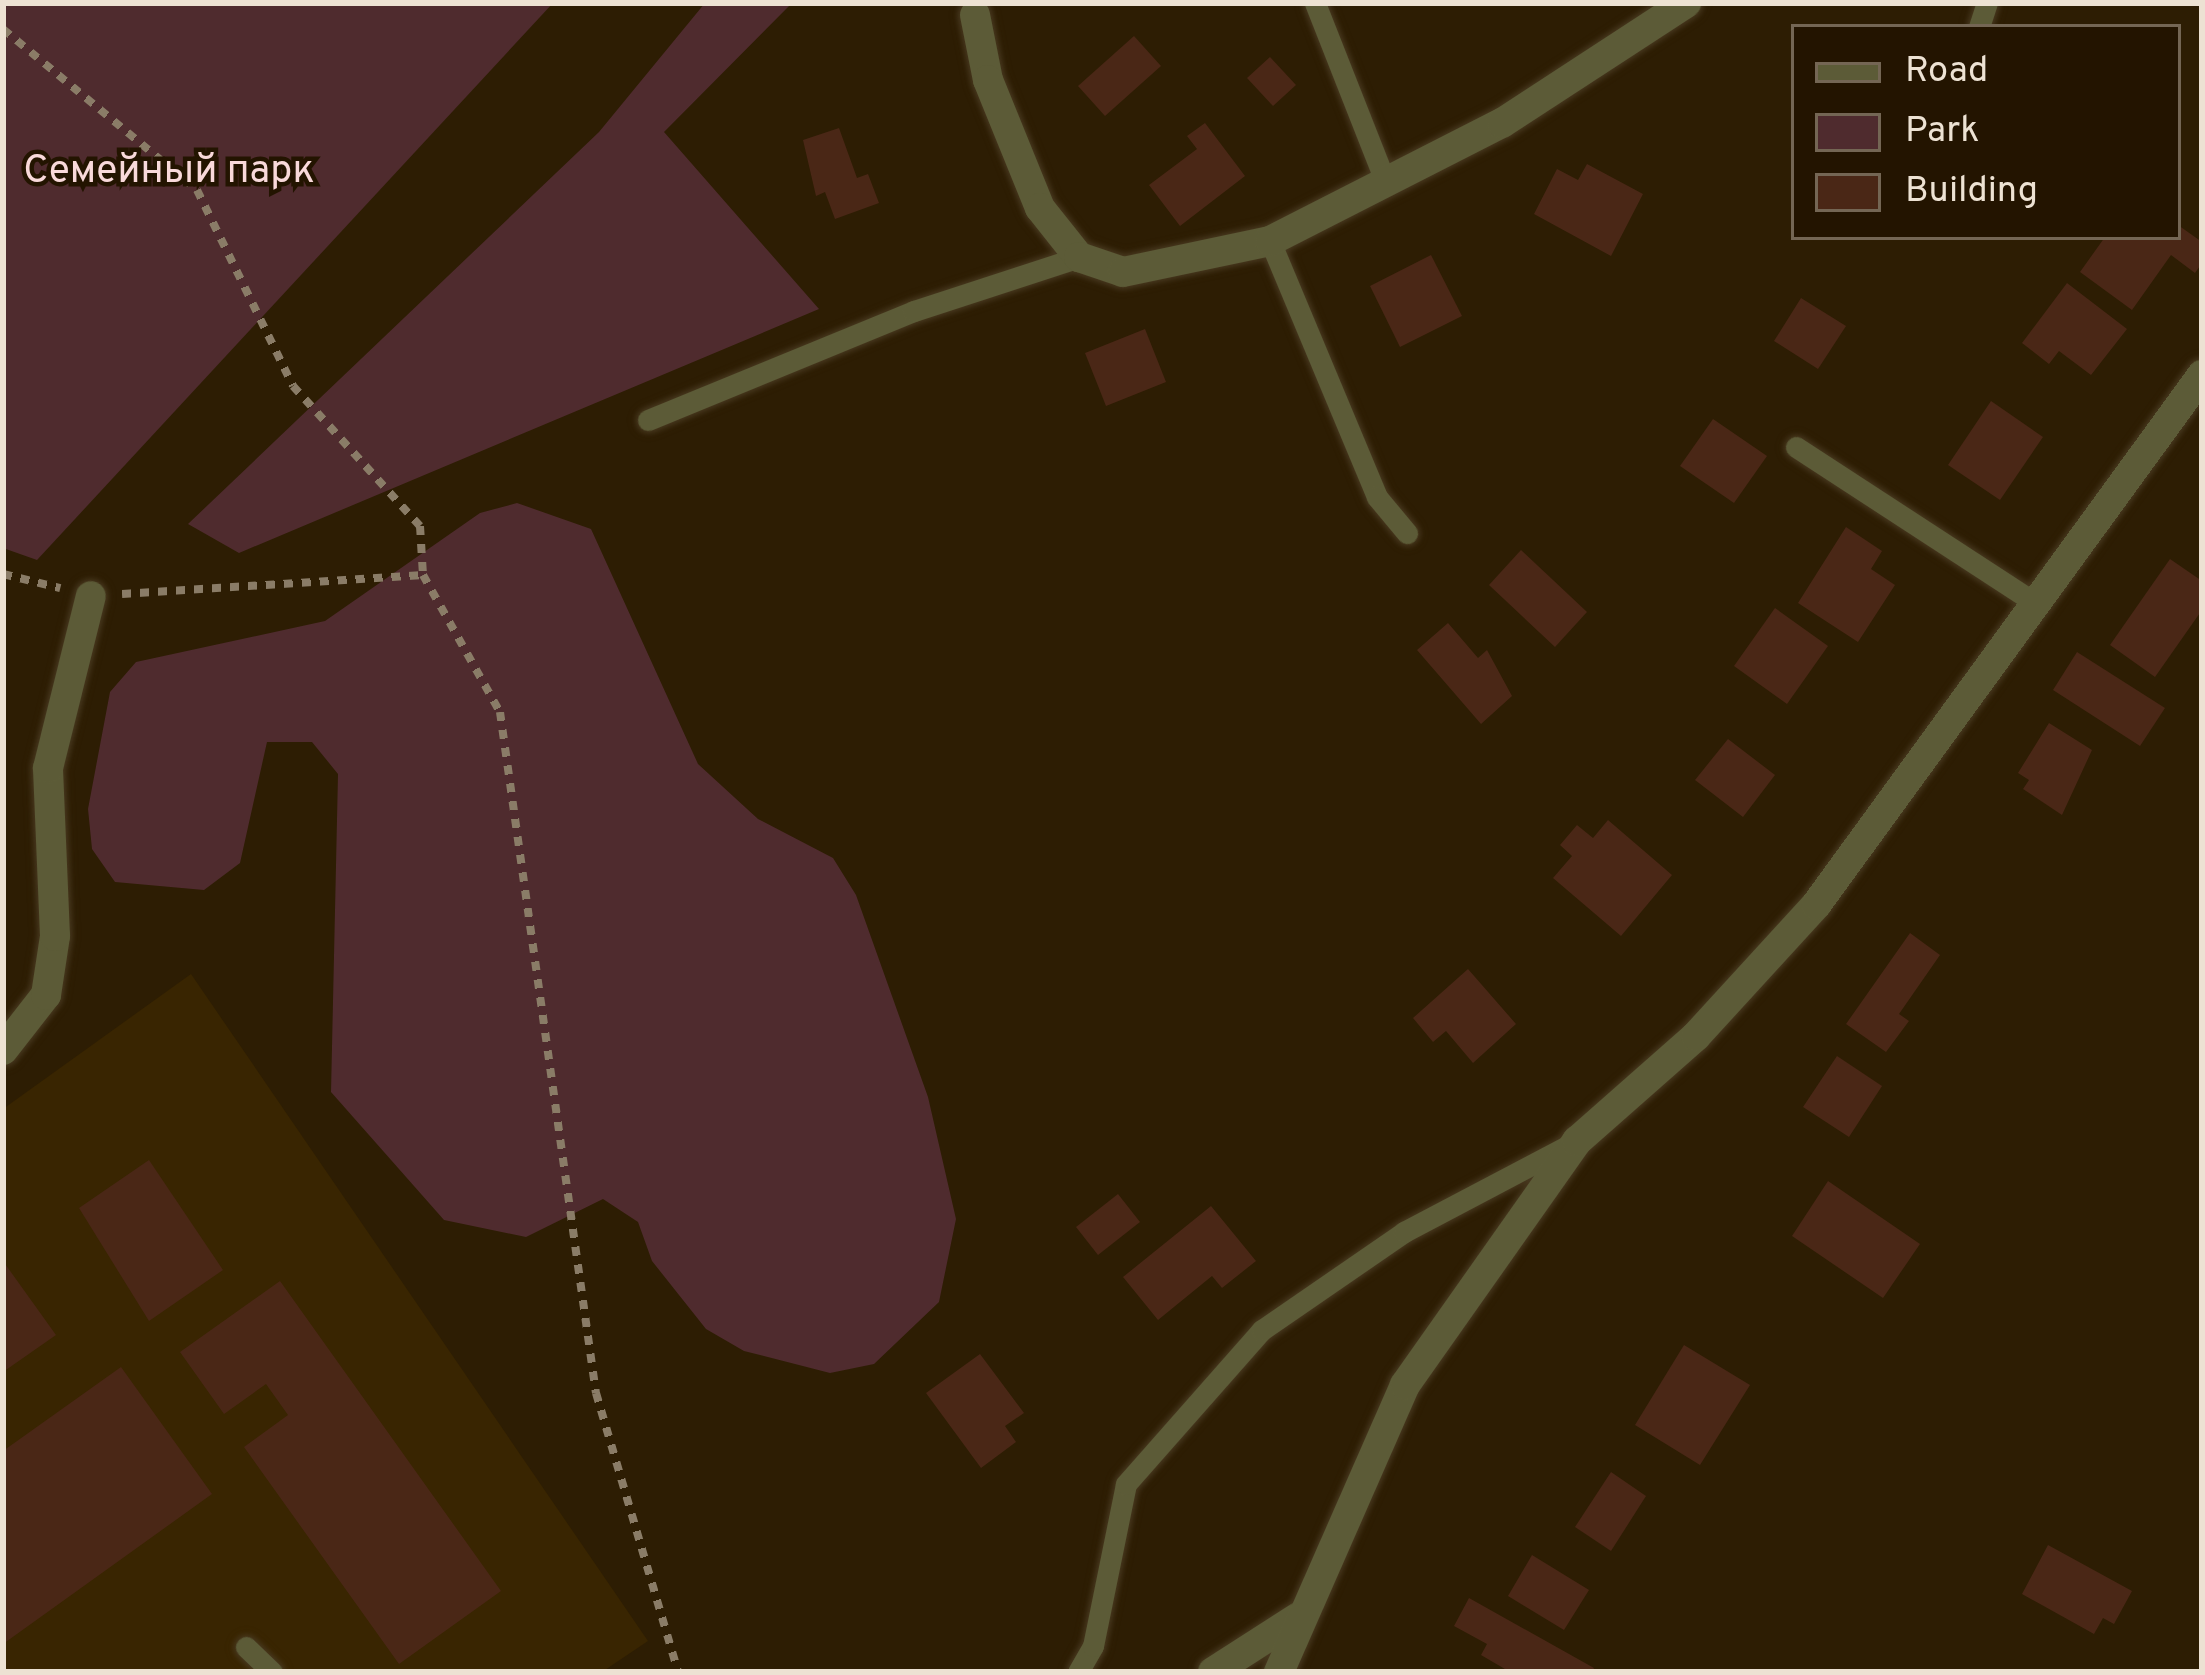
<!DOCTYPE html>
<html>
<head>
<meta charset="utf-8">
<style>
  body { margin:0 }
  #map { position:relative; width:2205px; height:1675px; overflow:hidden; background:#2d1d03; font-family:Overpass,sans-serif }
  div>[style] { position:absolute }
  [style*='--x'] { left:calc(var(--x)*1px); top:calc(var(--y)*1px); width:calc(var(--w)*1px); rotate:calc(var(--a)*1deg) }
  .built>* { inset:0; background:#392501 }
  .green>* { inset:0; background:#4f2b2e }
  .building>* { inset:0; background:#4a2716 }
  .path>* { height:8px; margin-top:-4px; transform-origin:0; background:repeating-linear-gradient(90deg,#8a7c67 0 9px,transparent 0 18px) }
  .roads { filter:drop-shadow(0 0 3px #483920) drop-shadow(0 0 3px #483920) }
  .service>* { height:21px; margin:-10.5px; padding:0 10.5px; transform-origin:10.5px; border-radius:10.5px; background:#5c5b37 }
  .minor>* { height:30px; margin:-15px; padding:0 15px; transform-origin:15px; border-radius:15px; background:#5c5b37 }
  span { translate:-50% -50%; white-space:nowrap; text-align:center; line-height:1.15; -webkit-text-stroke:9px #231400; paint-order:stroke }
  .park-label { font-size:39px; color:#f9d9da }
  .frame { position:absolute; inset:0; border:6px solid #ede2d3; pointer-events:none }
  .legend { position:absolute; left:1791px; top:24px; width:390px; height:216px; box-sizing:border-box; background:#231400; border:3px solid #746654; margin:0; padding:15px 21px; list-style:none; font-size:36px; color:#ede2d3 }
  .legend li { display:flex; align-items:center; gap:24px; height:60px }
  .legend b { width:60px; border:3px solid #746654 }
</style>
</head>
<body>
<div id="map">
  <div class="built">
    <div style="clip-path:polygon(191px 974px,648px 1641px,602px 1672px,3px 1672px,3px 1109px)"></div>
  </div>
  <div class="green">
    <div style="clip-path:polygon(3px 3px,553px 3px,37px 560px,3px 548px)"></div>
    <div style="clip-path:polygon(705px 3px,792px 3px,664px 132px,819px 309px,239px 553px,188px 524px,599px 132px)"></div>
    <div style="clip-path:polygon(517px 503px,591px 529px,698px 764px,758px 819px,833px 858px,856px 895px,928px 1097px,956px 1219px,939px 1302px,874px 1364px,830px 1373px,744px 1351px,706px 1329px,652px 1261px,638px 1222px,603px 1199px,526px 1237px,444px 1220px,331px 1092px,338px 774px,312px 742px,267px 742px,240px 863px,204px 890px,115px 882px,92px 849px,88px 809px,110px 692px,136px 662px,325px 621px,480px 513px)"></div>
  </div>
  <div class="building">
    <div style="clip-path:polygon(1134px 36px,1161px 66px,1105px 116px,1078px 86px)"></div>
    <div style="clip-path:polygon(1270px 57px,1296px 85px,1273px 106px,1247px 78px)"></div>
    <div style="clip-path:polygon(1205px 123px,1245px 176px,1180px 226px,1149px 185px,1197px 149px,1187px 136px)"></div>
    <div style="clip-path:polygon(839px 128px,857px 178px,868px 174px,879px 203px,835px 219px,825px 192px,816px 196px,803px 140px)"></div>
    <div style="clip-path:polygon(1587px 164px,1643px 194px,1611px 256px,1534px 214px,1557px 169px,1578px 180px)"></div>
    <div style="clip-path:polygon(2178px 225px,2202px 242px,2202px 263px,2195px 273px,2171px 255px,2132px 310px,2080px 272px,2105px 237px,2178px 237px)"></div>
    <div style="clip-path:polygon(1431px 255px,1462px 316px,1400px 347px,1370px 286px)"></div>
    <div style="clip-path:polygon(2067px 283px,2127px 329px,2091px 375px,2059px 351px,2049px 364px,2022px 343px)"></div>
    <div style="clip-path:polygon(1801px 298px,1846px 326px,1818px 369px,1774px 341px)"></div>
    <div style="clip-path:polygon(1145px 329px,1166px 382px,1106px 406px,1085px 353px)"></div>
    <div style="clip-path:polygon(1991px 401px,2043px 437px,2000px 500px,1948px 465px)"></div>
    <div style="clip-path:polygon(1713px 419px,1767px 456px,1734px 503px,1680px 466px)"></div>
    <div style="clip-path:polygon(1846px 527px,1882px 551px,1871px 569px,1895px 585px,1858px 642px,1798px 603px)"></div>
    <div style="clip-path:polygon(1521px 550px,1587px 612px,1555px 647px,1489px 585px)"></div>
    <div style="clip-path:polygon(2170px 559px,2202px 581px,2202px 610px,2155px 677px,2110px 645px)"></div>
    <div style="clip-path:polygon(1775px 608px,1828px 646px,1787px 704px,1734px 666px)"></div>
    <div style="clip-path:polygon(1448px 623px,1478px 658px,1487px 650px,1512px 696px,1481px 724px,1417px 650px)"></div>
    <div style="clip-path:polygon(2077px 652px,2165px 708px,2140px 746px,2053px 690px)"></div>
    <div style="clip-path:polygon(2049px 723px,2092px 750px,2062px 815px,2023px 789px,2029px 780px,2018px 773px)"></div>
    <div style="clip-path:polygon(1728px 739px,1775px 775px,1743px 817px,1695px 780px)"></div>
    <div style="clip-path:polygon(1608px 820px,1672px 875px,1621px 936px,1553px 878px,1572px 856px,1560px 845px,1577px 825px,1593px 838px)"></div>
    <div style="clip-path:polygon(1910px 933px,1940px 955px,1899px 1014px,1909px 1021px,1886px 1052px,1846px 1024px)"></div>
    <div style="clip-path:polygon(1468px 969px,1516px 1024px,1473px 1063px,1446px 1031px,1433px 1042px,1413px 1018px)"></div>
    <div style="clip-path:polygon(1837px 1056px,1882px 1086px,1849px 1137px,1803px 1107px)"></div>
    <div style="clip-path:polygon(149px 1160px,223px 1270px,149px 1321px,79px 1208px)"></div>
    <div style="clip-path:polygon(1828px 1181px,1920px 1244px,1883px 1298px,1792px 1236px)"></div>
    <div style="clip-path:polygon(1118px 1194px,1140px 1222px,1098px 1255px,1076px 1227px)"></div>
    <div style="clip-path:polygon(1211px 1206px,1256px 1261px,1222px 1288px,1212px 1276px,1158px 1320px,1123px 1277px)"></div>
    <div style="clip-path:polygon(3px 1261px,56px 1335px,3px 1372px)"></div>
    <div style="clip-path:polygon(280px 1281px,501px 1591px,399px 1664px,244px 1447px,288px 1415px,266px 1384px,224px 1414px,180px 1352px)"></div>
    <div style="clip-path:polygon(1684px 1345px,1750px 1385px,1700px 1465px,1635px 1425px)"></div>
    <div style="clip-path:polygon(980px 1354px,1024px 1413px,1005px 1426px,1016px 1442px,981px 1468px,926px 1393px)"></div>
    <div style="clip-path:polygon(121px 1367px,212px 1494px,3px 1644px,3px 1451px)"></div>
    <div style="clip-path:polygon(1611px 1472px,1646px 1496px,1611px 1551px,1575px 1527px)"></div>
    <div style="clip-path:polygon(2048px 1545px,2132px 1591px,2114px 1624px,2103px 1618px,2094px 1634px,2022px 1594px)"></div>
    <div style="clip-path:polygon(1532px 1555px,1589px 1590px,1564px 1630px,1508px 1596px)"></div>
    <div style="clip-path:polygon(1469px 1598px,1594px 1668px,1592px 1672px,1510px 1672px,1481px 1655px,1487px 1644px,1454px 1626px)"></div>
  </div>
  <div class="path">
    <div style="--x:3;--y:29;--w:252;--a:39.7"></div>
    <div style="--x:197;--y:190;--w:218;--a:63.9"></div>
    <div style="--x:293;--y:386;--w:189;--a:47.8"></div>
    <div style="--x:420;--y:526;--w:49;--a:86.5"></div>
    <div style="--x:3;--y:574;--w:59;--a:13.8"></div>
    <div style="--x:122;--y:594;--w:302;--a:-3.6"></div>
    <div style="--x:423;--y:575;--w:157;--a:60.7"></div>
    <div style="--x:500;--y:712;--w:688;--a:81.98"></div>
    <div style="--x:596;--y:1393;--w:291;--a:73.6"></div>
  </div>
  <div class="roads">
    <div class="service">
      <div style="--x:1315;--y:3;--w:186;--a:68.5"></div>
      <div style="--x:1979;--y:27;--w:25;--a:-72"></div>
      <div style="--x:1270;--y:241;--w:277;--a:67.3"></div>
      <div style="--x:1377;--y:497;--w:47;--a:50.2"></div>
      <div style="--x:648;--y:420;--w:287;--a:-22.3"></div>
      <div style="--x:914;--y:311;--w:174;--a:-18.1"></div>
      <div style="--x:1796;--y:447;--w:288;--a:33.1"></div>
      <div style="--x:246;--y:1647;--w:36;--a:44"></div>
      <div style="--x:1078;--y:1672;--w:30;--a:-60"></div>
      <div style="--x:1093;--y:1646;--w:165;--a:-78.5"></div>
      <div style="--x:1126;--y:1484;--w:205;--a:-48.6"></div>
      <div style="--x:1262;--y:1330;--w:173;--a:-34.6"></div>
      <div style="--x:1404;--y:1232;--w:189;--a:-27.8"></div>
    </div>
    <div class="minor">
      <div style="--x:975;--y:15;--w:66;--a:78.7"></div>
      <div style="--x:988;--y:80;--w:138;--a:67.9"></div>
      <div style="--x:1040;--y:208;--w:63;--a:51.5"></div>
      <div style="--x:1079;--y:257;--w:46;--a:18.8"></div>
      <div style="--x:1123;--y:272;--w:150;--a:-11.9"></div>
      <div style="--x:1270;--y:241;--w:260;--a:-27"></div>
      <div style="--x:1502;--y:123;--w:220;--a:-33.1"></div>
      <div style="--x:3;--y:1050;--w:70;--a:-52"></div>
      <div style="--x:46;--y:995;--w:60;--a:-81.3"></div>
      <div style="--x:55;--y:936;--w:168;--a:-92.4"></div>
      <div style="--x:48;--y:768;--w:177;--a:-76"></div>
      <div style="--x:1213;--y:1672;--w:100;--a:-32.7"></div>
      <div style="--x:1279;--y:1672;--w:313;--a:-66.3"></div>
      <div style="--x:1405;--y:1385;--w:299;--a:-54.8"></div>
      <div style="--x:1577;--y:1141;--w:159;--a:-41.4"></div>
      <div style="--x:1696;--y:1036;--w:178;--a:-47.5"></div>
      <div style="--x:1816;--y:905;--w:656;--a:-53.93"></div>
    </div>
  </div>
  <div class="park-label">
    <span style="left:169px;top:173px">Семейный парк</span>
  </div>
  <div class="frame"></div>
  <ul class="legend">
  <li><b style="height:15px;background:#5c5b37"></b>Road</li>
  <li><b style="height:33px;background:#4f2b2e"></b>Park</li>
  <li><b style="height:33px;background:#4a2716"></b>Building</li>
  </ul>
</div>
</body>
</html>
